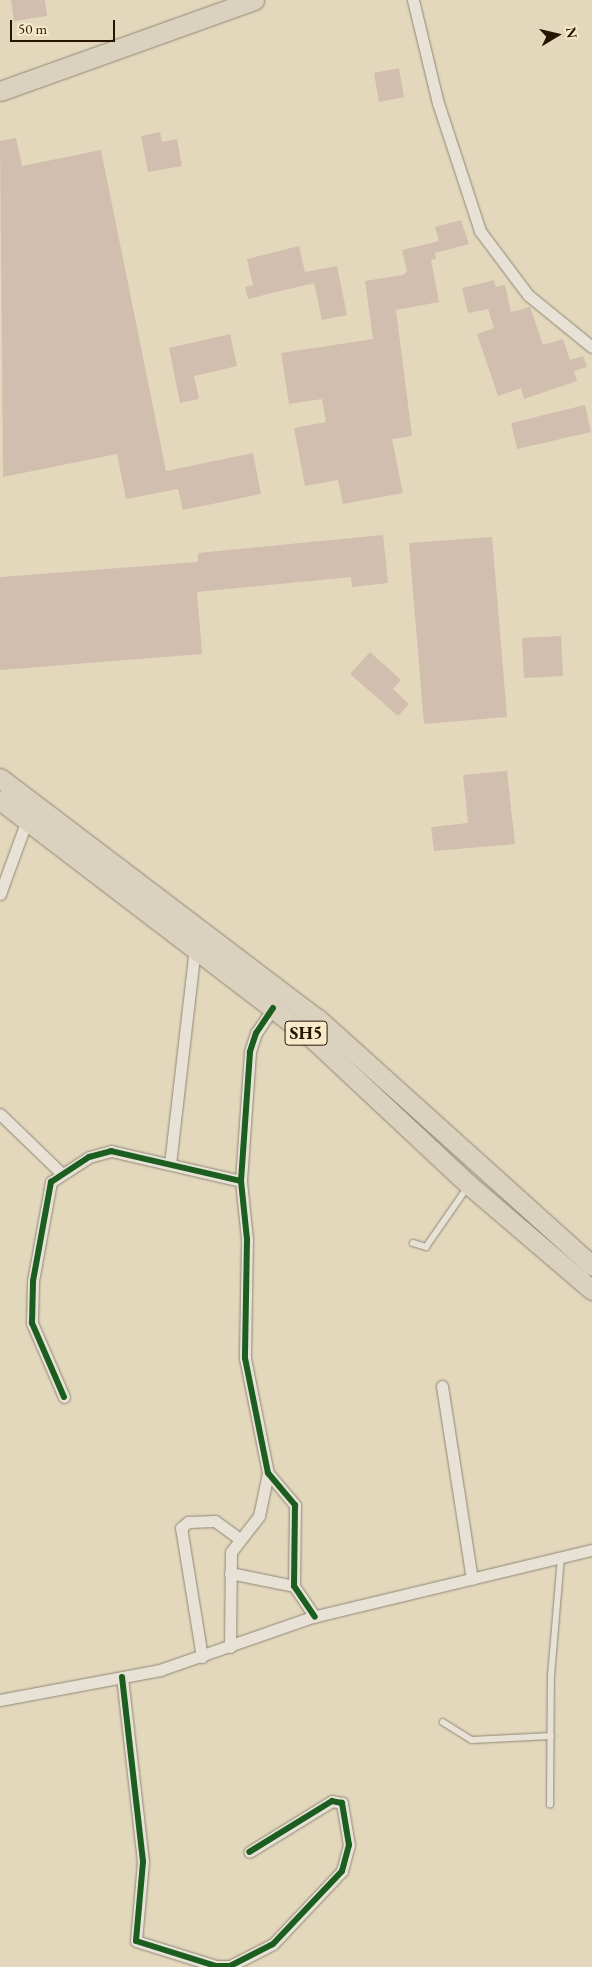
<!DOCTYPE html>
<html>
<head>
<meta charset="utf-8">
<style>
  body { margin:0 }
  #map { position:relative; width:592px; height:1967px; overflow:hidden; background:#e3d8bc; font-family:"EB Garamond",serif }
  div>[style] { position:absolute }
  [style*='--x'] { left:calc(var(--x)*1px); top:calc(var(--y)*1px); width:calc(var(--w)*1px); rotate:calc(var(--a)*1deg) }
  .building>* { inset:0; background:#d1beaf }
  .roads { filter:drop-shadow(0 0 1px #8f8776) drop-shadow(0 0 1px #8f8776) }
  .lane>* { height:5.5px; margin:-2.75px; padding:0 2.75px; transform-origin:2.75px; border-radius:2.75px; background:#e7e2d5 }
  .street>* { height:11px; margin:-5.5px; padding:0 5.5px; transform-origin:5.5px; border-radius:5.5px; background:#e7e2d5 }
  .primary>* { height:19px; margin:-9.5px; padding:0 9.5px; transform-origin:9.5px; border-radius:9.5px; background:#dad2bf }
  .cycleway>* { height:6px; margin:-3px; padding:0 3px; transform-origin:3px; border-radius:3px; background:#1b5e20 }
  span { translate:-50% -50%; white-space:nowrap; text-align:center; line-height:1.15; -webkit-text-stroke:4.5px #f7eaca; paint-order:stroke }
  .shield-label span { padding:1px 4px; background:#f7eaca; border:1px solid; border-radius:4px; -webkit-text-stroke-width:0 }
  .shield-label { font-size:18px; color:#271502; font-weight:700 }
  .north { position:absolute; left:532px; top:10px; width:50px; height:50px; -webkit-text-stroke:4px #f7eaca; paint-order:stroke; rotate:81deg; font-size:14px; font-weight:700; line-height:20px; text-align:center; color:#271502 }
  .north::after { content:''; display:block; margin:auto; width:18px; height:22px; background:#271502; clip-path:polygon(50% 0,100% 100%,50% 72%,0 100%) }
  .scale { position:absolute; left:10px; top:20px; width:105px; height:22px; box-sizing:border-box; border:2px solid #271502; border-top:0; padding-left:6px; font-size:15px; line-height:18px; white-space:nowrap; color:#271502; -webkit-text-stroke:4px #f7eaca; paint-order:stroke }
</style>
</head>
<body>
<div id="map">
  <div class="building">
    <div style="clip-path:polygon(11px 0,45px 0,47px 16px,14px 21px)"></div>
    <div style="clip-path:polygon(399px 68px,404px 97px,379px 102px,374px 73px)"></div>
    <div style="clip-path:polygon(160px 132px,162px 142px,177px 139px,182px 166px,148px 172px,141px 136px)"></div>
    <div style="clip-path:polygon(16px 138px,22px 166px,101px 150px,166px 471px,253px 453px,261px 494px,183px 510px,178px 489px,126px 499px,117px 454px,3px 477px,0 141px)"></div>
    <div style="clip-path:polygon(461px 220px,469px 244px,435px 253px,436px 259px,431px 260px,439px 302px,396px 310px,412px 436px,392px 439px,403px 493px,343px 504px,338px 480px,305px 486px,294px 428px,326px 422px,322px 399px,289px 404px,281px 353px,373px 339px,365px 281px,403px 275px,407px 271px,402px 250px,439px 241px,435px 227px)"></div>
    <div style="clip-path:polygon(299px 246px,305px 272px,337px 266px,347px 315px,322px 320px,314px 283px,248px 299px,245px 287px,253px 285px,247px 259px)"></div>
    <div style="clip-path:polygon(494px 280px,496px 287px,505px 285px,511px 312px,530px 307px,543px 345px,563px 339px,570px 360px,583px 356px,587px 367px,574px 371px,577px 381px,524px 399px,521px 388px,498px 396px,477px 334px,494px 328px,488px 309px,468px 313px,462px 288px)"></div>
    <div style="clip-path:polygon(230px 334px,237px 366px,194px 376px,199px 399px,180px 403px,169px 348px)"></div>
    <div style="clip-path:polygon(585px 405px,591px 432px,517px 449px,511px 423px)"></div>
    <div style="clip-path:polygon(383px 535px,388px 583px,352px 587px,351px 577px,197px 592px,202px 654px,0 670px,0 577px,198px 562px,198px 553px)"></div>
    <div style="clip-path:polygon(492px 537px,507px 717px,424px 724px,409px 543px)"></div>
    <div style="clip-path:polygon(561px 636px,563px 676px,524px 678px,522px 638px)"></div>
    <div style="clip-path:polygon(370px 652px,401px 680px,393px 689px,409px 704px,398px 716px,350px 674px)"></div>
    <div style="clip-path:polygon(507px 771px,515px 844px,434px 851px,431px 827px,468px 823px,463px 775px)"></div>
  </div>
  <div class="roads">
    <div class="lane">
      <div style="--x:413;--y:1243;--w:14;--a:17"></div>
      <div style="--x:426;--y:1247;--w:72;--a:-55.2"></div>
      <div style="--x:443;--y:1722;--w:34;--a:32"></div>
      <div style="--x:472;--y:1740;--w:79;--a:-2.9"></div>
      <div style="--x:550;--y:1805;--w:129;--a:-89.6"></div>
      <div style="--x:551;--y:1676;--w:118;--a:-85.2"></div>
    </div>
    <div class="street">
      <div style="--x:413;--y:0;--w:106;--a:76.4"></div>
      <div style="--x:438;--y:103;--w:135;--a:71.8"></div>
      <div style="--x:480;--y:231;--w:80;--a:53.1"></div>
      <div style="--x:528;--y:295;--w:82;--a:39.1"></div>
      <div style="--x:0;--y:894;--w:79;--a:-70"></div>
      <div style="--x:273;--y:1008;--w:30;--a:124"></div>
      <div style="--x:256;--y:1033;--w:20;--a:108"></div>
      <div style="--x:250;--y:1052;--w:129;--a:94"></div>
      <div style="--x:241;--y:1181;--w:58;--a:84.1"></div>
      <div style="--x:247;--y:1239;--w:119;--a:91"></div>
      <div style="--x:245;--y:1358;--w:117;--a:78.7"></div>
      <div style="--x:268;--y:1473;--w:42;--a:49.8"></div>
      <div style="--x:295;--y:1505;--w:81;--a:90.7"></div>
      <div style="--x:294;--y:1586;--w:37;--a:56"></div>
      <div style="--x:0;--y:1114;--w:85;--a:44"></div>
      <div style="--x:170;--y:1164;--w:218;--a:-83.4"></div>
      <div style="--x:442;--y:1386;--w:195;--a:81.2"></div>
      <div style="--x:64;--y:1397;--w:81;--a:-113.4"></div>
      <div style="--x:32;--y:1323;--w:42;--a:-88.6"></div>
      <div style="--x:33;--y:1281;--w:101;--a:-79.7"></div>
      <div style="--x:51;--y:1182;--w:45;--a:-33.3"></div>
      <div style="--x:89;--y:1157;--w:23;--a:-15"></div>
      <div style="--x:111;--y:1151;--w:133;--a:13"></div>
      <div style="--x:230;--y:1573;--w:65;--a:11.5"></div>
      <div style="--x:230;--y:1647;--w:95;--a:-89.4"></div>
      <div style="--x:231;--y:1552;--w:46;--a:-52.1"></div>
      <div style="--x:259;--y:1516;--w:44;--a:-78.2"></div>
      <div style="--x:202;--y:1657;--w:131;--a:-99.2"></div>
      <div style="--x:181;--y:1528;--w:9;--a:-41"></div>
      <div style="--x:188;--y:1522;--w:27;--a:-2"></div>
      <div style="--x:215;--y:1521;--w:29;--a:36"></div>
      <div style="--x:122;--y:1677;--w:186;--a:83.5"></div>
      <div style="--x:143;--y:1862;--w:79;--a:95.1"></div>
      <div style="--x:136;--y:1941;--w:84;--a:17.4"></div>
      <div style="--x:216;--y:1966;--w:14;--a:0"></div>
      <div style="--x:230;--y:1966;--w:48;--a:-27.1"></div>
      <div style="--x:273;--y:1944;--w:100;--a:-46.6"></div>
      <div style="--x:342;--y:1871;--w:27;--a:-75"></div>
      <div style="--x:349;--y:1845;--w:43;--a:-99.5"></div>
      <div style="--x:342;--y:1803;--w:10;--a:-169"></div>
      <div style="--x:332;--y:1801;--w:97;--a:148.4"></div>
      <div style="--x:0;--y:1700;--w:163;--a:-10.6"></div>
      <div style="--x:160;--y:1670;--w:161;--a:-19.2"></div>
      <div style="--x:312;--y:1617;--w:288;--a:-13.5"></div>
    </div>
    <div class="primary">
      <div style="--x:0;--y:91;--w:270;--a:-19.7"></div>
      <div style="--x:0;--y:778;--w:399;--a:37.2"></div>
      <div style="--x:318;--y:1019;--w:369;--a:42"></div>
      <div style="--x:0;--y:800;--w:394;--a:37.4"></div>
      <div style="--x:313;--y:1039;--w:214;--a:43.1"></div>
      <div style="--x:469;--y:1185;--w:162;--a:40.5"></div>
    </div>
  </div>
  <div class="cycleway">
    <div style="--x:273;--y:1008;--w:30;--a:124"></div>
    <div style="--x:256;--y:1033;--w:20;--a:108"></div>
    <div style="--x:250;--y:1052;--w:129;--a:94"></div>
    <div style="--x:241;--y:1181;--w:58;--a:84.1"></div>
    <div style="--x:247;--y:1239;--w:119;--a:91"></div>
    <div style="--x:245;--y:1358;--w:117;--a:78.7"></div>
    <div style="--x:268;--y:1473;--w:42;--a:49.8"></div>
    <div style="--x:295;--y:1505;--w:81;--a:90.7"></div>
    <div style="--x:294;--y:1586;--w:37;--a:56"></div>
    <div style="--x:64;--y:1397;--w:81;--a:-113.4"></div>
    <div style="--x:32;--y:1323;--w:42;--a:-88.6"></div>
    <div style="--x:33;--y:1281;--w:101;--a:-79.7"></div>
    <div style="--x:51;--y:1182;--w:45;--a:-33.3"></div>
    <div style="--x:89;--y:1157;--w:23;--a:-15"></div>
    <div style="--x:111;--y:1151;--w:133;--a:13"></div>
    <div style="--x:122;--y:1677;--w:186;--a:83.5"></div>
    <div style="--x:143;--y:1862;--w:79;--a:95.1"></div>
    <div style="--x:136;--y:1941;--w:84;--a:17.4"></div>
    <div style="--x:216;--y:1966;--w:14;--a:0"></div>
    <div style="--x:230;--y:1966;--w:48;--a:-27.1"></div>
    <div style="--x:273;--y:1944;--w:100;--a:-46.6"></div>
    <div style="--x:342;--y:1871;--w:27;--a:-75"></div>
    <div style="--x:349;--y:1845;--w:43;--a:-99.5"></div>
    <div style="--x:342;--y:1803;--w:10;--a:-169"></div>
    <div style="--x:332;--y:1801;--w:97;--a:148.4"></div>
  </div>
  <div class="shield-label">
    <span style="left:306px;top:1033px">SH5</span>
  </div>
  <div class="north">N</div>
  <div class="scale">50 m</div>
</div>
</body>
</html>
